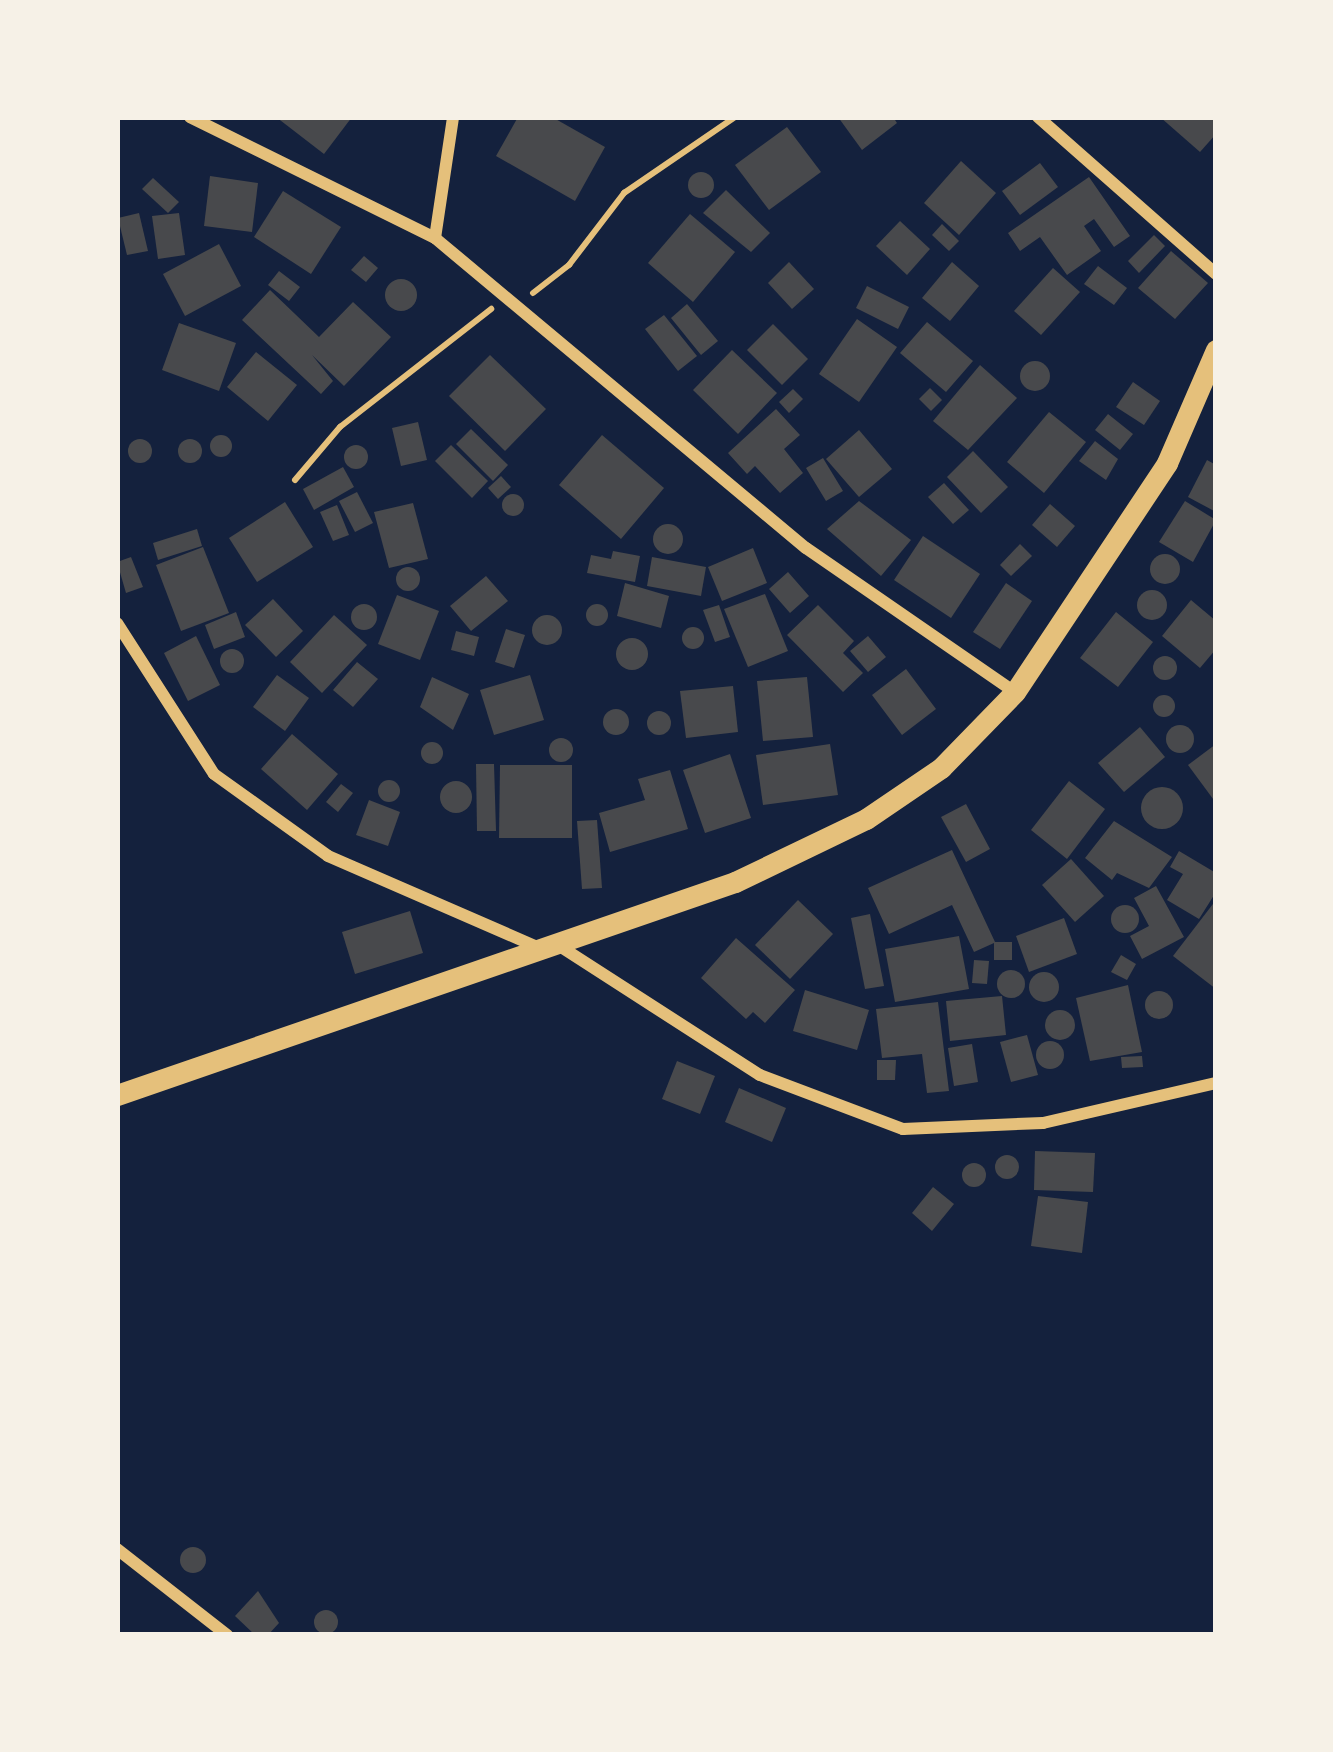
<!DOCTYPE html>
<html>
<head>
<meta charset="utf-8">
<style>
  body { margin:0 }
  #map { position:relative; width:1333px; height:1752px; overflow:hidden; background:#14213d; font-family:Literata,serif }
  div>[style] { position:absolute }
  [style*='--x'] { left:calc(var(--x)*1px); top:calc(var(--y)*1px); width:calc(var(--w)*1px); rotate:calc(var(--a)*1deg) }
  .building>* { inset:0; background:#48494c }
  .round { border-radius:50% }
  .path>* { height:6px; margin:-3px; padding:0 3px; transform-origin:3px; border-radius:3px; background:#e5c07b }
  .minor>* { height:12px; margin:-6px; padding:0 6px; transform-origin:6px; border-radius:6px; background:#e5c07b }
  .primary>* { height:21px; margin:-10.5px; padding:0 10.5px; transform-origin:10.5px; border-radius:10.5px; background:#e5c07b }
  span { translate:-50% -50%; white-space:nowrap; text-align:center; line-height:1.15; -webkit-text-stroke:12px #f6f1e7; paint-order:stroke }
  .frame { position:absolute; inset:0; border:120px solid #f6f1e7; pointer-events:none }
</style>
</head>
<body>
<div id="map">
  <div class="building">
    <div style="clip-path:polygon(276px 117px,352px 117px,324px 154px)"></div>
    <div style="clip-path:polygon(518px 117px,552px 117px,605px 147px,575px 201px,496px 156px)"></div>
    <div style="clip-path:polygon(838px 117px,893px 117px,897px 123px,862px 150px)"></div>
    <div style="clip-path:polygon(1160px 117px,1216px 117px,1216px 134px,1200px 152px)"></div>
    <div style="clip-path:polygon(787px 127px,821px 172px,769px 210px,735px 165px)"></div>
    <div style="clip-path:polygon(961px 161px,996px 193px,959px 235px,924px 203px)"></div>
    <div style="clip-path:polygon(1040px 163px,1058px 187px,1020px 215px,1002px 191px)"></div>
    <div class="round" style="left:688px;top:172px;width:26px;height:26px"></div>
    <div style="clip-path:polygon(210px 176px,258px 183px,252px 232px,204px 226px)"></div>
    <div style="clip-path:polygon(1089px 177px,1130px 236px,1114px 247px,1094px 219px,1084px 226px,1101px 251px,1067px 275px,1040px 237px,1020px 251px,1008px 233px)"></div>
    <div style="clip-path:polygon(153px 178px,179px 202px,168px 213px,142px 189px)"></div>
    <div style="clip-path:polygon(726px 190px,770px 233px,751px 252px,703px 213px)"></div>
    <div style="clip-path:polygon(283px 191px,341px 227px,311px 274px,254px 237px)"></div>
    <div style="clip-path:polygon(139px 213px,148px 251px,127px 255px,118px 218px)"></div>
    <div style="clip-path:polygon(179px 213px,185px 255px,158px 259px,152px 216px)"></div>
    <div style="clip-path:polygon(690px 214px,735px 252px,693px 302px,648px 263px)"></div>
    <div style="clip-path:polygon(900px 221px,930px 249px,907px 275px,876px 246px)"></div>
    <div style="clip-path:polygon(942px 224px,959px 241px,949px 251px,932px 235px)"></div>
    <div style="clip-path:polygon(1154px 235px,1165px 246px,1139px 273px,1128px 261px)"></div>
    <div style="clip-path:polygon(219px 244px,241px 286px,185px 316px,163px 274px)"></div>
    <div style="clip-path:polygon(1171px 251px,1208px 283px,1175px 319px,1138px 288px)"></div>
    <div style="clip-path:polygon(364px 256px,378px 268px,366px 282px,351px 270px)"></div>
    <div style="clip-path:polygon(789px 262px,814px 289px,792px 309px,768px 283px)"></div>
    <div style="clip-path:polygon(952px 262px,979px 286px,950px 321px,922px 298px)"></div>
    <div style="clip-path:polygon(1098px 266px,1127px 288px,1114px 305px,1084px 284px)"></div>
    <div style="clip-path:polygon(1053px 268px,1080px 292px,1041px 335px,1014px 311px)"></div>
    <div style="clip-path:polygon(279px 271px,300px 287px,289px 301px,268px 285px)"></div>
    <div class="round" style="left:385px;top:279px;width:32px;height:32px"></div>
    <div style="clip-path:polygon(867px 286px,909px 307px,898px 329px,856px 308px)"></div>
    <div style="clip-path:polygon(270px 290px,319px 337px,353px 302px,391px 337px,344px 386px,312px 355px,333px 381px,321px 394px,242px 320px)"></div>
    <div style="clip-path:polygon(687px 304px,718px 341px,701px 355px,671px 318px)"></div>
    <div style="clip-path:polygon(664px 315px,697px 356px,678px 371px,645px 329px)"></div>
    <div style="clip-path:polygon(857px 319px,897px 347px,859px 402px,819px 374px)"></div>
    <div style="clip-path:polygon(927px 322px,973px 361px,946px 392px,900px 353px)"></div>
    <div style="clip-path:polygon(179px 323px,236px 343px,219px 391px,162px 370px)"></div>
    <div style="clip-path:polygon(773px 324px,808px 359px,782px 385px,747px 350px)"></div>
    <div style="clip-path:polygon(732px 350px,777px 393px,738px 434px,693px 390px)"></div>
    <div style="clip-path:polygon(256px 352px,297px 385px,268px 421px,227px 387px)"></div>
    <div style="clip-path:polygon(490px 355px,546px 409px,505px 451px,449px 396px)"></div>
    <div class="round" style="left:1020px;top:361px;width:30px;height:30px"></div>
    <div style="clip-path:polygon(980px 365px,1017px 398px,968px 450px,933px 421px)"></div>
    <div style="clip-path:polygon(1133px 382px,1160px 401px,1144px 425px,1116px 407px)"></div>
    <div style="clip-path:polygon(930px 388px,942px 400px,931px 411px,919px 399px)"></div>
    <div style="clip-path:polygon(793px 389px,803px 399px,789px 413px,779px 402px)"></div>
    <div style="clip-path:polygon(776px 409px,800px 435px,784px 449px,803px 473px,780px 493px,755px 466px,747px 474px,728px 453px)"></div>
    <div style="clip-path:polygon(1049px 412px,1086px 442px,1044px 493px,1007px 462px)"></div>
    <div style="clip-path:polygon(1108px 414px,1133px 434px,1120px 450px,1095px 430px)"></div>
    <div style="clip-path:polygon(418px 422px,427px 460px,401px 466px,392px 428px)"></div>
    <div style="clip-path:polygon(471px 429px,508px 465px,493px 481px,456px 444px)"></div>
    <div style="clip-path:polygon(859px 430px,892px 469px,859px 497px,826px 459px)"></div>
    <div class="round" style="left:210px;top:435px;width:22px;height:22px"></div>
    <div style="clip-path:polygon(602px 435px,664px 488px,621px 539px,559px 485px)"></div>
    <div class="round" style="left:178px;top:439px;width:24px;height:24px"></div>
    <div class="round" style="left:128px;top:439px;width:24px;height:24px"></div>
    <div style="clip-path:polygon(1095px 441px,1118px 459px,1106px 480px,1079px 461px)"></div>
    <div style="clip-path:polygon(451px 445px,488px 481px,472px 498px,435px 461px)"></div>
    <div class="round" style="left:344px;top:445px;width:24px;height:24px"></div>
    <div style="clip-path:polygon(973px 451px,1008px 487px,981px 513px,947px 477px)"></div>
    <div style="clip-path:polygon(823px 458px,843px 491px,826px 501px,806px 468px)"></div>
    <div style="clip-path:polygon(1207px 460px,1216px 465px,1216px 512px,1188px 497px)"></div>
    <div style="clip-path:polygon(343px 467px,354px 487px,314px 510px,303px 489px)"></div>
    <div style="clip-path:polygon(501px 476px,511px 487px,498px 499px,488px 488px)"></div>
    <div style="clip-path:polygon(944px 483px,969px 510px,953px 524px,928px 497px)"></div>
    <div style="clip-path:polygon(357px 492px,373px 523px,355px 532px,339px 501px)"></div>
    <div class="round" style="left:502px;top:494px;width:22px;height:22px"></div>
    <div style="clip-path:polygon(859px 501px,911px 540px,881px 576px,827px 529px)"></div>
    <div style="clip-path:polygon(1185px 501px,1216px 520px,1193px 562px,1159px 542px)"></div>
    <div style="clip-path:polygon(285px 502px,313px 547px,257px 582px,229px 538px)"></div>
    <div style="clip-path:polygon(413px 503px,428px 559px,389px 568px,374px 512px)"></div>
    <div style="clip-path:polygon(1050px 504px,1075px 526px,1057px 547px,1032px 525px)"></div>
    <div style="clip-path:polygon(337px 505px,349px 535px,333px 541px,320px 512px)"></div>
    <div class="round" style="left:653px;top:524px;width:30px;height:30px"></div>
    <div style="clip-path:polygon(197px 529px,202px 546px,158px 560px,153px 543px)"></div>
    <div style="clip-path:polygon(923px 536px,980px 574px,951px 618px,894px 580px)"></div>
    <div style="clip-path:polygon(1020px 544px,1032px 556px,1011px 576px,1000px 565px)"></div>
    <div style="clip-path:polygon(203px 547px,229px 613px,181px 631px,156px 565px)"></div>
    <div style="clip-path:polygon(753px 548px,767px 583px,722px 601px,708px 567px)"></div>
    <div style="clip-path:polygon(613px 551px,640px 556px,635px 582px,587px 573px,591px 555px,611px 559px)"></div>
    <div class="round" style="left:1150px;top:554px;width:30px;height:30px"></div>
    <div style="clip-path:polygon(131px 557px,143px 587px,126px 593px,117px 562px)"></div>
    <div style="clip-path:polygon(652px 557px,706px 567px,701px 596px,647px 586px)"></div>
    <div class="round" style="left:396px;top:567px;width:24px;height:24px"></div>
    <div style="clip-path:polygon(788px 572px,809px 596px,790px 613px,769px 589px)"></div>
    <div style="clip-path:polygon(486px 576px,508px 601px,471px 631px,450px 606px)"></div>
    <div style="clip-path:polygon(625px 583px,669px 596px,661px 628px,617px 616px)"></div>
    <div style="clip-path:polygon(1006px 583px,1032px 601px,1000px 649px,973px 632px)"></div>
    <div class="round" style="left:1137px;top:590px;width:30px;height:30px"></div>
    <div style="clip-path:polygon(765px 594px,788px 651px,748px 667px,724px 609px)"></div>
    <div style="clip-path:polygon(397px 595px,439px 611px,420px 660px,378px 644px)"></div>
    <div style="clip-path:polygon(273px 599px,303px 631px,276px 657px,245px 625px)"></div>
    <div style="clip-path:polygon(1191px 600px,1216px 621px,1216px 649px,1200px 668px,1162px 636px)"></div>
    <div class="round" style="left:586px;top:604px;width:22px;height:22px"></div>
    <div class="round" style="left:351px;top:604px;width:26px;height:26px"></div>
    <div style="clip-path:polygon(719px 605px,730px 637px,715px 642px,703px 610px)"></div>
    <div style="clip-path:polygon(818px 605px,854px 641px,843px 653px,863px 673px,843px 692px,787px 635px)"></div>
    <div style="clip-path:polygon(236px 612px,245px 637px,214px 649px,205px 625px)"></div>
    <div style="clip-path:polygon(1116px 612px,1153px 642px,1118px 687px,1080px 658px)"></div>
    <div class="round" style="left:532px;top:615px;width:30px;height:30px"></div>
    <div style="clip-path:polygon(334px 615px,367px 645px,322px 693px,290px 662px)"></div>
    <div class="round" style="left:682px;top:627px;width:22px;height:22px"></div>
    <div style="clip-path:polygon(506px 629px,525px 635px,514px 668px,495px 662px)"></div>
    <div style="clip-path:polygon(456px 631px,479px 637px,474px 656px,451px 650px)"></div>
    <div style="clip-path:polygon(196px 636px,220px 685px,188px 701px,164px 653px)"></div>
    <div style="clip-path:polygon(868px 636px,886px 657px,868px 672px,850px 651px)"></div>
    <div class="round" style="left:616px;top:638px;width:32px;height:32px"></div>
    <div class="round" style="left:220px;top:649px;width:24px;height:24px"></div>
    <div class="round" style="left:1153px;top:656px;width:24px;height:24px"></div>
    <div style="clip-path:polygon(357px 662px,378px 679px,353px 707px,333px 690px)"></div>
    <div style="clip-path:polygon(906px 669px,936px 709px,902px 735px,872px 695px)"></div>
    <div style="clip-path:polygon(277px 675px,309px 698px,285px 731px,253px 707px)"></div>
    <div style="clip-path:polygon(530px 675px,544px 720px,494px 735px,480px 690px)"></div>
    <div style="clip-path:polygon(432px 677px,469px 694px,453px 730px,420px 707px)"></div>
    <div style="clip-path:polygon(807px 677px,813px 737px,763px 741px,757px 681px)"></div>
    <div style="clip-path:polygon(733px 686px,738px 732px,686px 738px,680px 691px)"></div>
    <div class="round" style="left:1153px;top:695px;width:22px;height:22px"></div>
    <div class="round" style="left:603px;top:709px;width:26px;height:26px"></div>
    <div class="round" style="left:647px;top:711px;width:24px;height:24px"></div>
    <div class="round" style="left:1166px;top:725px;width:28px;height:28px"></div>
    <div style="clip-path:polygon(1140px 727px,1165px 757px,1124px 792px,1098px 763px)"></div>
    <div style="clip-path:polygon(292px 734px,338px 774px,307px 810px,261px 769px)"></div>
    <div class="round" style="left:549px;top:738px;width:24px;height:24px"></div>
    <div class="round" style="left:421px;top:742px;width:22px;height:22px"></div>
    <div style="clip-path:polygon(830px 744px,838px 795px,763px 805px,756px 755px)"></div>
    <div style="clip-path:polygon(1216px 744px,1216px 803px,1188px 765px)"></div>
    <div style="clip-path:polygon(730px 754px,751px 818px,705px 833px,683px 770px)"></div>
    <div style="clip-path:polygon(476px 764px,494px 764px,496px 831px,477px 831px)"></div>
    <div style="clip-path:polygon(500px 765px,572px 765px,572px 838px,499px 838px)"></div>
    <div style="clip-path:polygon(670px 770px,688px 829px,610px 852px,599px 813px,645px 800px,638px 779px)"></div>
    <div class="round" style="left:378px;top:780px;width:22px;height:22px"></div>
    <div style="clip-path:polygon(1069px 781px,1105px 809px,1067px 859px,1031px 830px)"></div>
    <div class="round" style="left:440px;top:781px;width:32px;height:32px"></div>
    <div style="clip-path:polygon(341px 784px,353px 793px,338px 812px,326px 802px)"></div>
    <div class="round" style="left:1141px;top:787px;width:42px;height:42px"></div>
    <div style="clip-path:polygon(369px 800px,400px 812px,388px 846px,356px 835px)"></div>
    <div style="clip-path:polygon(966px 804px,990px 849px,966px 862px,941px 817px)"></div>
    <div style="clip-path:polygon(597px 820px,602px 888px,582px 889px,577px 821px)"></div>
    <div style="clip-path:polygon(1114px 821px,1172px 857px,1149px 888px,1117px 873px,1112px 880px,1085px 858px)"></div>
    <div style="clip-path:polygon(952px 850px,995px 942px,1012px 942px,1012px 960px,994px 960px,994px 943px,974px 952px,952px 905px,889px 934px,868px 888px)"></div>
    <div style="clip-path:polygon(1179px 851px,1216px 873px,1216px 892px,1199px 919px,1167px 900px,1183px 874px,1170px 867px)"></div>
    <div style="clip-path:polygon(1071px 859px,1104px 896px,1075px 922px,1042px 885px)"></div>
    <div style="clip-path:polygon(1156px 886px,1184px 937px,1142px 959px,1130px 936px,1149px 926px,1134px 898px)"></div>
    <div style="clip-path:polygon(798px 900px,833px 934px,790px 979px,755px 945px)"></div>
    <div style="clip-path:polygon(1216px 900px,1216px 989px,1173px 956px)"></div>
    <div class="round" style="left:1111px;top:905px;width:28px;height:28px"></div>
    <div style="clip-path:polygon(410px 911px,423px 953px,355px 974px,342px 932px)"></div>
    <div style="clip-path:polygon(870px 914px,884px 986px,865px 989px,851px 918px)"></div>
    <div style="clip-path:polygon(1064px 918px,1077px 954px,1029px 972px,1016px 936px)"></div>
    <div style="clip-path:polygon(959px 936px,969px 989px,895px 1002px,885px 949px)"></div>
    <div style="clip-path:polygon(736px 938px,795px 990px,765px 1023px,753px 1012px,746px 1019px,701px 978px)"></div>
    <div style="clip-path:polygon(1121px 955px,1136px 964px,1127px 980px,1111px 972px)"></div>
    <div style="clip-path:polygon(974px 960px,989px 961px,987px 984px,972px 983px)"></div>
    <div class="round" style="left:997px;top:970px;width:28px;height:28px"></div>
    <div class="round" style="left:1029px;top:972px;width:30px;height:30px"></div>
    <div style="clip-path:polygon(1128px 985px,1142px 1052px,1090px 1061px,1076px 998px)"></div>
    <div style="clip-path:polygon(805px 990px,869px 1010px,857px 1050px,793px 1031px)"></div>
    <div class="round" style="left:1145px;top:991px;width:28px;height:28px"></div>
    <div style="clip-path:polygon(1002px 996px,1006px 1035px,950px 1041px,946px 1001px)"></div>
    <div style="clip-path:polygon(938px 1002px,949px 1091px,927px 1093px,922px 1054px,882px 1058px,876px 1009px)"></div>
    <div class="round" style="left:1045px;top:1010px;width:30px;height:30px"></div>
    <div style="clip-path:polygon(1027px 1035px,1038px 1075px,1011px 1082px,1000px 1042px)"></div>
    <div class="round" style="left:1036px;top:1041px;width:28px;height:28px"></div>
    <div style="clip-path:polygon(972px 1044px,978px 1082px,954px 1086px,948px 1048px)"></div>
    <div style="clip-path:polygon(1142px 1056px,1143px 1067px,1122px 1068px,1121px 1057px)"></div>
    <div style="clip-path:polygon(877px 1060px,896px 1060px,895px 1080px,877px 1080px)"></div>
    <div style="clip-path:polygon(677px 1061px,715px 1076px,700px 1114px,662px 1099px)"></div>
    <div style="clip-path:polygon(739px 1088px,786px 1108px,772px 1142px,725px 1122px)"></div>
    <div style="clip-path:polygon(1035px 1151px,1095px 1153px,1093px 1192px,1034px 1190px)"></div>
    <div class="round" style="left:995px;top:1155px;width:24px;height:24px"></div>
    <div class="round" style="left:962px;top:1163px;width:24px;height:24px"></div>
    <div style="clip-path:polygon(933px 1187px,954px 1204px,932px 1231px,912px 1213px)"></div>
    <div style="clip-path:polygon(1038px 1196px,1088px 1202px,1082px 1253px,1031px 1246px)"></div>
    <div class="round" style="left:180px;top:1547px;width:26px;height:26px"></div>
    <div style="clip-path:polygon(258px 1591px,279px 1623px,268px 1635px,255px 1635px,235px 1616px)"></div>
    <div class="round" style="left:314px;top:1610px;width:24px;height:24px"></div>
  </div>
  <div class="path">
    <div style="--x:533;--y:293;--w:46;--a:-37.9"></div>
    <div style="--x:569;--y:265;--w:91;--a:-52.6"></div>
    <div style="--x:624;--y:193;--w:135;--a:-34.4"></div>
    <div style="--x:295;--y:480;--w:70;--a:-49.7"></div>
    <div style="--x:340;--y:427;--w:192;--a:-38"></div>
  </div>
  <div class="minor">
    <div style="--x:190;--y:117;--w:273;--a:26.3"></div>
    <div style="--x:435;--y:238;--w:483;--a:39.9"></div>
    <div style="--x:806;--y:548;--w:254;--a:34.6"></div>
    <div style="--x:1038;--y:117;--w:237;--a:41.4"></div>
    <div style="--x:435;--y:238;--w:122;--a:-81.5"></div>
    <div style="--x:117;--y:623;--w:179;--a:57.3"></div>
    <div style="--x:214;--y:774;--w:140;--a:35.7"></div>
    <div style="--x:328;--y:856;--w:233;--a:23.5"></div>
    <div style="--x:558;--y:945;--w:240;--a:32.8"></div>
    <div style="--x:760;--y:1075;--w:153;--a:20.7"></div>
    <div style="--x:903;--y:1129;--w:140;--a:-2.5"></div>
    <div style="--x:1043;--y:1123;--w:178;--a:-13"></div>
    <div style="--x:117;--y:1549;--w:140;--a:38"></div>
  </div>
  <div class="primary">
    <div style="--x:117;--y:1095;--w:654;--a:-19.02"></div>
    <div style="--x:735;--y:882;--w:145;--a:-25.7"></div>
    <div style="--x:866;--y:819;--w:91;--a:-34.2"></div>
    <div style="--x:941;--y:768;--w:106;--a:-45.8"></div>
    <div style="--x:1015;--y:692;--w:275;--a:-56.4"></div>
    <div style="--x:1167;--y:463;--w:123;--a:-66.6"></div>
  </div>
  <div class="frame"></div>
</div>
</body>
</html>
